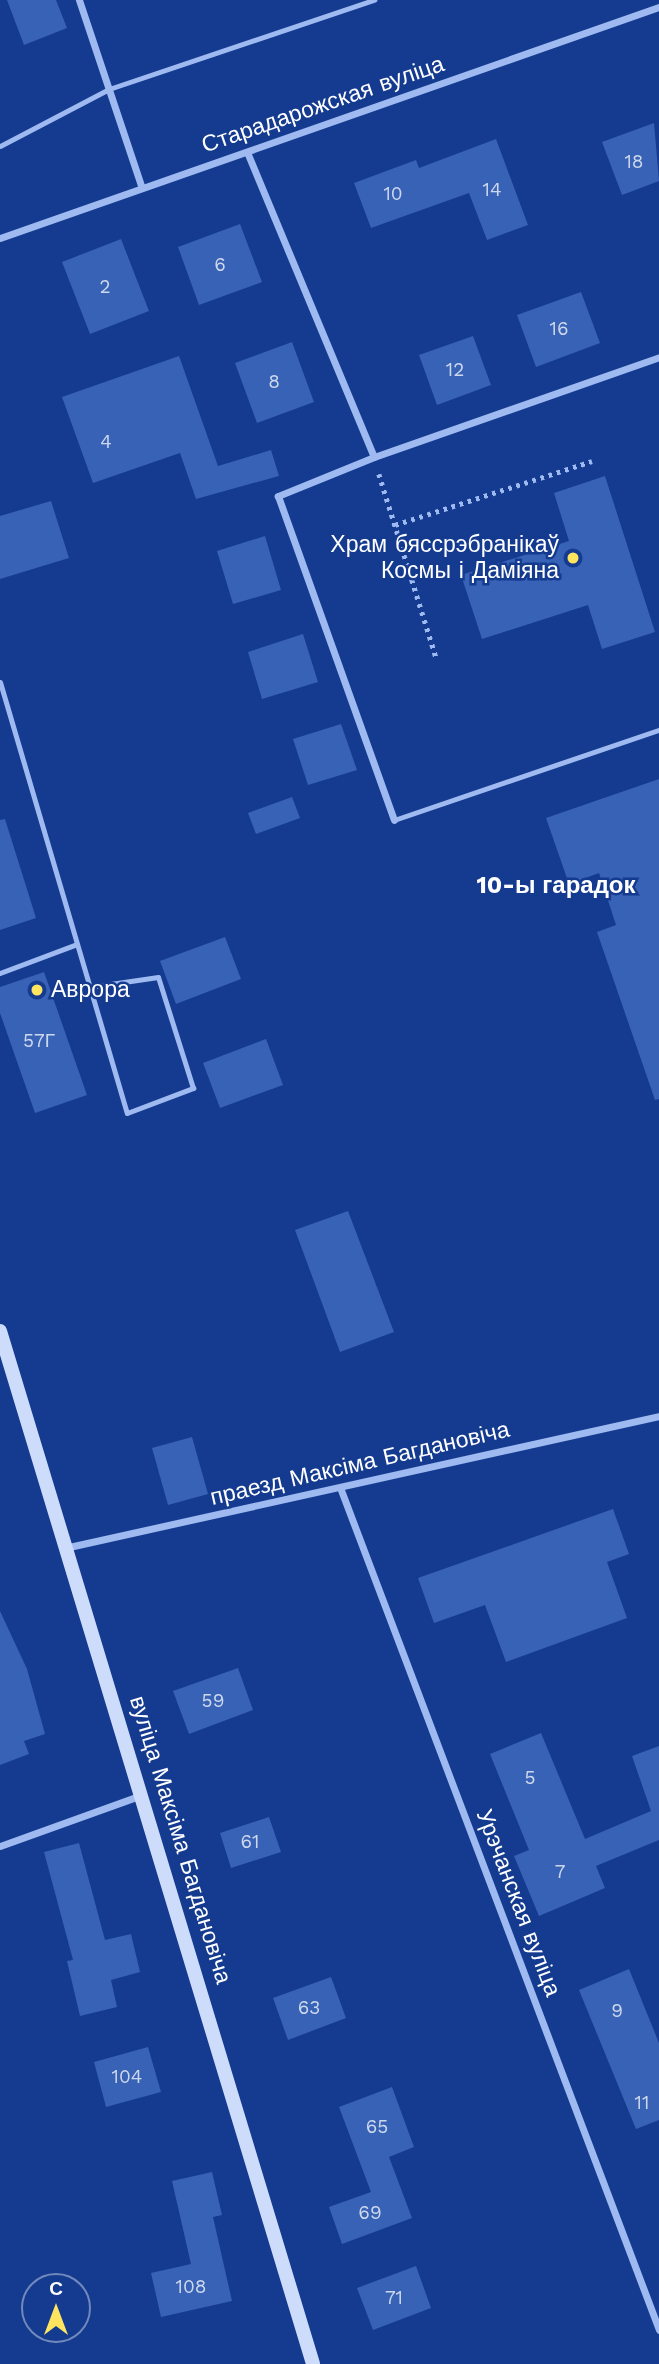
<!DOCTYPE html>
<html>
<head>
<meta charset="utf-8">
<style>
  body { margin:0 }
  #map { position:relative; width:659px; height:2364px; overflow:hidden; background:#143b8f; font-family:"Work Sans",sans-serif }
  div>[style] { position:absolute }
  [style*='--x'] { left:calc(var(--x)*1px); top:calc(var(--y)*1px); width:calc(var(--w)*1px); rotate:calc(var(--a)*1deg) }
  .building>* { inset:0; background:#3862b6 }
  .path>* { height:4.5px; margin-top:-2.25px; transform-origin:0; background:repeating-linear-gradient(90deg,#9fbaf1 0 3.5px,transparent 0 8.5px) }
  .lane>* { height:5px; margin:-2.5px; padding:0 2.5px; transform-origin:2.5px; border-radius:2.5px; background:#9fbaf1 }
  .street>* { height:7px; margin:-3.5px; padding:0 3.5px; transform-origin:3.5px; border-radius:3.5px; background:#9fbaf1 }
  .secondary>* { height:14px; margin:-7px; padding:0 7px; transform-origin:7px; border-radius:7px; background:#cedcfb }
  .dots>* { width:19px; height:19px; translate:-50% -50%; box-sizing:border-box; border:4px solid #143b8f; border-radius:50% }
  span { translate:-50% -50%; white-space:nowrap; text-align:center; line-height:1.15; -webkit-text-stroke:5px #143b8f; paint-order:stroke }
  .number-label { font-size:19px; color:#cdd8ed }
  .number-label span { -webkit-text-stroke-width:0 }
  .street-label { font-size:23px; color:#fff }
  .poi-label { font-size:23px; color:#fff }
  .right { translate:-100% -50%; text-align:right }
  .left { translate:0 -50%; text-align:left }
  .neighbourhood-label { font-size:24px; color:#fff; font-weight:700 }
  .north { position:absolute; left:21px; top:2273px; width:70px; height:70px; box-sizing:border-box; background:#143b8f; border:2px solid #7289bc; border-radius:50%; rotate:0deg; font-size:19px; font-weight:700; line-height:28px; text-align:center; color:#fff }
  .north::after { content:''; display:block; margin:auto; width:24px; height:32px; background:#ffe45f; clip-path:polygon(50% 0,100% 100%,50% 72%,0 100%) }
</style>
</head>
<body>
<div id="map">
  <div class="building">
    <div style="clip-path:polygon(7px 0,56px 0,67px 28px,24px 45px)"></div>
    <div style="clip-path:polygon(654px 123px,659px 181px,622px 195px,602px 142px)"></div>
    <div style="clip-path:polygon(496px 139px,528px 225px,487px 240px,469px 193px,371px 228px,354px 183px,416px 160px,419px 168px)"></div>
    <div style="clip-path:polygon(240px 224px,262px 282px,199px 305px,178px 247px)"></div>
    <div style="clip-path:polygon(121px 239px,149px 311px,90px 334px,62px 262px)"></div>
    <div style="clip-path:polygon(581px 292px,600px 343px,536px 367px,517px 315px)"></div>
    <div style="clip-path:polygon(473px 336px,491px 385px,437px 405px,419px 355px)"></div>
    <div style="clip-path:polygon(292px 342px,314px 402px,257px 423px,235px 363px)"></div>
    <div style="clip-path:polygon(179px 356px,218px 466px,271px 450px,279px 476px,196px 499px,180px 453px,93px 483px,62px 397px)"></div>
    <div style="clip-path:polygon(605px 476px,655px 632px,602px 649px,588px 605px,482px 639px,461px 575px,569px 541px,554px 493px)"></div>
    <div style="clip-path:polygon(51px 501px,69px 558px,0 579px,0 516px)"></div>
    <div style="clip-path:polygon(265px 536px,281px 590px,233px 604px,217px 551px)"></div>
    <div style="clip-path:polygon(303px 634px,318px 682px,262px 699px,248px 652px)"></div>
    <div style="clip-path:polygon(341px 724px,357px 770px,308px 785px,293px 739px)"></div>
    <div style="clip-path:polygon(659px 779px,659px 1099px,655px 1100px,597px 932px,616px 925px,599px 873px,569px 884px,546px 818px)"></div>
    <div style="clip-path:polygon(292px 797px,300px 818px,256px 834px,248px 813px)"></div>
    <div style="clip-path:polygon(5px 819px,36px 918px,0 930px,0 820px)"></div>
    <div style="clip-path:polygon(225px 937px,241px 979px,176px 1004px,160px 961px)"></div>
    <div style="clip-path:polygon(44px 972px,87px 1095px,35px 1113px,0 1013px,0 987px)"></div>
    <div style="clip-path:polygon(266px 1039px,283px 1085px,220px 1108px,203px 1063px)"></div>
    <div style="clip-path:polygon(348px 1211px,394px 1332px,340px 1352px,295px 1230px)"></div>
    <div style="clip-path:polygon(192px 1437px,208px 1494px,168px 1505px,152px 1448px)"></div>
    <div style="clip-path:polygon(613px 1509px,629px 1554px,607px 1562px,627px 1618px,506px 1662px,485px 1605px,434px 1623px,418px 1578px)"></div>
    <div style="clip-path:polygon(0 1611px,27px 1669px,45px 1734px,24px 1741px,29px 1754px,0 1765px)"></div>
    <div style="clip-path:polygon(238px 1668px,253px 1710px,189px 1734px,173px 1691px)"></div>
    <div style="clip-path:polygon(541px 1733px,585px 1839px,651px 1811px,632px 1756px,659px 1746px,659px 1840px,596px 1866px,605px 1888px,539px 1916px,514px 1856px,529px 1850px,490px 1754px)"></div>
    <div style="clip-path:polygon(269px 1817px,281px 1852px,231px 1868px,220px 1833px)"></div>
    <div style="clip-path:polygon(79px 1843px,105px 1940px,131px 1934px,140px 1972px,111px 1980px,117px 2007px,80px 2016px,67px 1961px,73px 1960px,44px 1852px)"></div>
    <div style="clip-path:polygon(629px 1969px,659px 2043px,659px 2120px,636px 2129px,579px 1990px)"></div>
    <div style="clip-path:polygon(331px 1977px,346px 2018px,288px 2040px,273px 1998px)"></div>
    <div style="clip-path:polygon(148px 2047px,161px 2092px,106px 2107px,94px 2062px)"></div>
    <div style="clip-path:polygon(392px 2087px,414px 2147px,389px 2157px,412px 2218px,342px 2244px,329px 2207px,371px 2192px,339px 2107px)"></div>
    <div style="clip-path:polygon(212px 2172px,222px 2215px,213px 2217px,232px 2301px,161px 2317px,151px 2273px,191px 2264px,172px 2181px)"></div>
    <div style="clip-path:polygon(416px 2266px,431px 2308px,373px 2330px,357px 2288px)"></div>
  </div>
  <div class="path">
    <div style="--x:379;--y:474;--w:195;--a:72.7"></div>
    <div style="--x:395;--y:525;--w:207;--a:-18"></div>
  </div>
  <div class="lane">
    <div style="--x:0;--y:146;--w:123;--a:-27.6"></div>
    <div style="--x:109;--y:89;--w:280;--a:-18.6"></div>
    <div style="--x:0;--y:682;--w:449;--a:73.6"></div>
    <div style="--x:127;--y:1113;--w:71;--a:-20.7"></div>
    <div style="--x:193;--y:1088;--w:116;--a:-107.5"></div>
    <div style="--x:158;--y:977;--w:69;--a:171.6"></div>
    <div style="--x:394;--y:820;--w:280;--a:-18.8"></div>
    <div style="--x:0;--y:973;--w:82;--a:-20.6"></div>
  </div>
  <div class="street">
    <div style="--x:79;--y:0;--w:198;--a:71.5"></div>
    <div style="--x:247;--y:152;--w:330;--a:67.4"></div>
    <div style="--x:374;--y:457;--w:104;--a:157.9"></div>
    <div style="--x:278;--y:496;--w:344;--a:70.3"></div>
    <div style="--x:0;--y:238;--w:698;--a:-19.32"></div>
    <div style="--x:374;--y:457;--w:302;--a:-19.3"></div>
    <div style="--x:341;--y:1490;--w:898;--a:69.26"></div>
    <div style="--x:69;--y:1547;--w:604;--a:-12.52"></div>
    <div style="--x:0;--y:1846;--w:151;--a:-19.8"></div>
  </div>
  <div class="secondary">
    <div style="--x:0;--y:1331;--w:1079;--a:73.14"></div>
  </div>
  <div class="dots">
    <div style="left:573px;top:558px;background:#ffe45f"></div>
    <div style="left:37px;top:990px;background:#ffe45f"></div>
  </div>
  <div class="number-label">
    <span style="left:634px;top:162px">18</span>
    <span style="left:492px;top:190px">14</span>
    <span style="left:393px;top:194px">10</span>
    <span style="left:220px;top:265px">6</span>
    <span style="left:105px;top:287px">2</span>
    <span style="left:559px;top:329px">16</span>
    <span style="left:455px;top:370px">12</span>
    <span style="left:274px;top:382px">8</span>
    <span style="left:106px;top:442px">4</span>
    <span style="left:39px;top:1041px">57Г</span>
    <span style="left:213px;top:1701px">59</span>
    <span style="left:530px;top:1778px">5</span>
    <span style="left:250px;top:1842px">61</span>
    <span style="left:560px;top:1872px">7</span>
    <span style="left:309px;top:2008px">63</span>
    <span style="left:617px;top:2011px">9</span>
    <span style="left:127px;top:2077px">104</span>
    <span style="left:642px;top:2103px">11</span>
    <span style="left:377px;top:2127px">65</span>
    <span style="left:370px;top:2213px">69</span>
    <span style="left:191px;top:2287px">108</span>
    <span style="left:394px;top:2298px">71</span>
  </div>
  <div class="street-label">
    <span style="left:323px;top:105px;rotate:-19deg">Старадарожская вуліца</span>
    <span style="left:360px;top:1464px;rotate:-13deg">праезд Максіма Багдановіча</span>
    <span style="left:180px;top:1840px;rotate:73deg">вуліца Максіма Багдановіча</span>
    <span style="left:518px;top:1903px;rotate:69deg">Урэчанская вуліца</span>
  </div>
  <div class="poi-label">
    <span class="right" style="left:559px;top:558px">Храм бяссрэбранікаў<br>Космы і Даміяна</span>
    <span class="left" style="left:51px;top:990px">Аврора</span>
  </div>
  <div class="neighbourhood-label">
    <span style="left:556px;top:886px">10-ы гарадок</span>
  </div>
  <div class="north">С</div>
</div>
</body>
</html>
